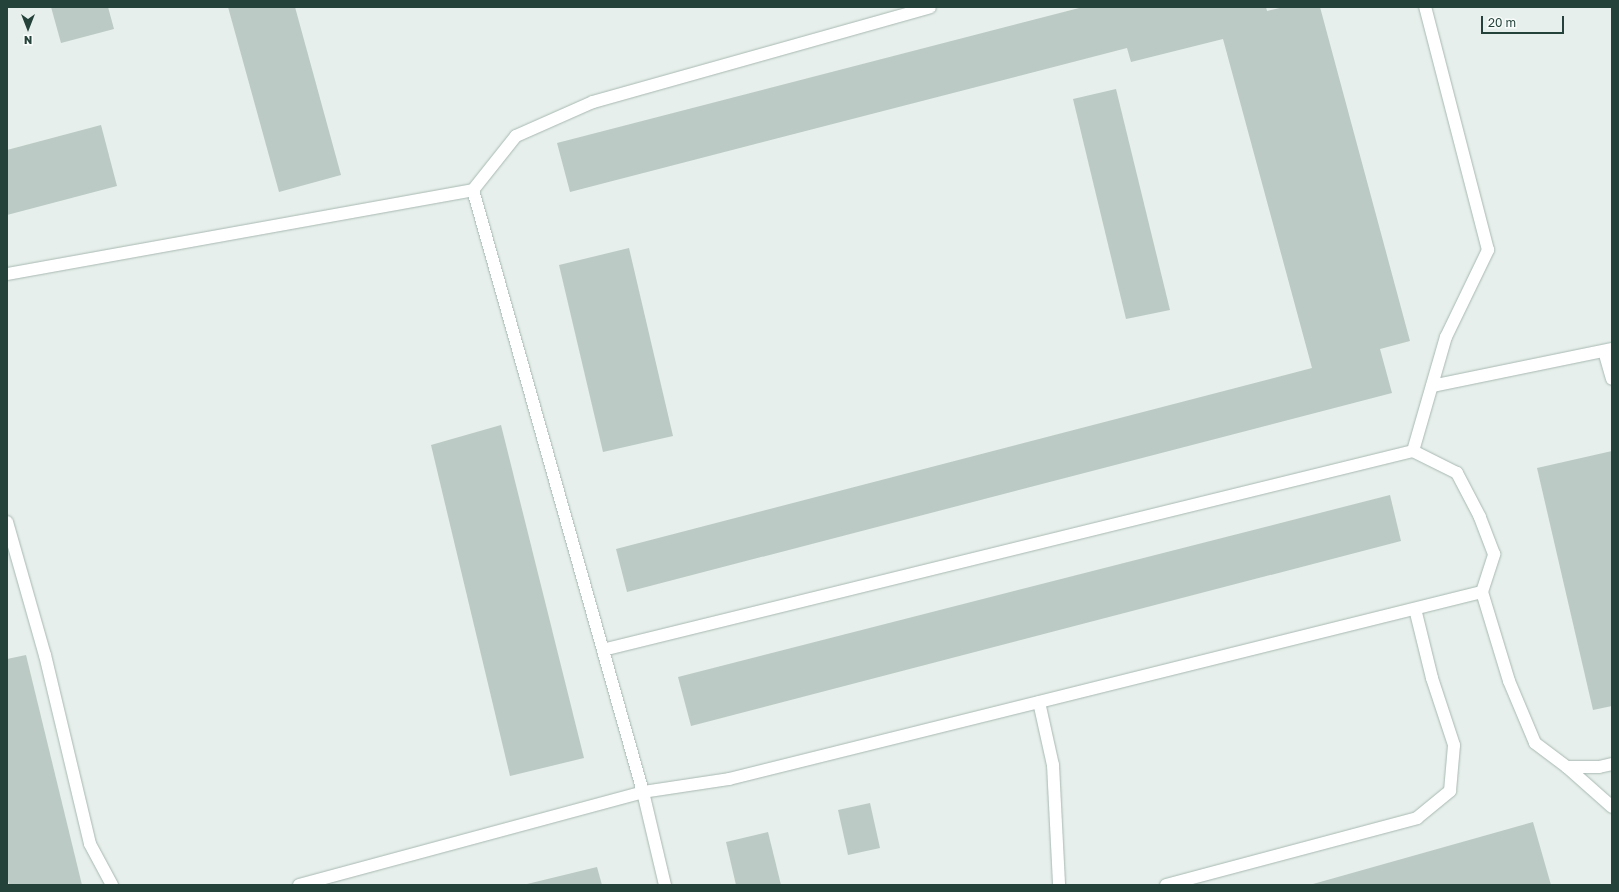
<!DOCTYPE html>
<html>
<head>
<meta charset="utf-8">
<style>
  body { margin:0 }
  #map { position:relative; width:1619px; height:892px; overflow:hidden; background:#e6efeb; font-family:"Golos Text",sans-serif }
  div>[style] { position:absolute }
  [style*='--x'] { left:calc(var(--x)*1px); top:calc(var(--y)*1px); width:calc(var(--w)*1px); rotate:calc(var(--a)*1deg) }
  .building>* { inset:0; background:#bbcac4 }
  .roads { filter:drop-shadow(0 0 1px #a8b8b2) drop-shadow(0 0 1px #a8b8b2) }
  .service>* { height:12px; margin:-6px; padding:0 6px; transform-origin:6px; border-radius:6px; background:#fff }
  span { translate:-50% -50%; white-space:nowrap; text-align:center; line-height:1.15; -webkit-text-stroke:3.5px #f7fbf9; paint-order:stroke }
  .frame { position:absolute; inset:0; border:8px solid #24423a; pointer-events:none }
  .north { position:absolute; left:8px; top:8px; width:40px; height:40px; -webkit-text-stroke:3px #f7fbf9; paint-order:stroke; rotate:180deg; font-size:11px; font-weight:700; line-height:16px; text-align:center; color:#24423a }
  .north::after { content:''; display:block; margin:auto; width:14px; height:18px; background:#24423a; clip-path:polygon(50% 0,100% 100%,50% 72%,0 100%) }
  .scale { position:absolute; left:1481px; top:16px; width:83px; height:18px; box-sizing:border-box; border:2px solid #24423a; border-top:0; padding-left:5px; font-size:12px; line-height:14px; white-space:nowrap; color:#24423a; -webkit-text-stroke:3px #f7fbf9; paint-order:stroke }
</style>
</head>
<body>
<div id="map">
  <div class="building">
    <div style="clip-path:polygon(51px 7px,108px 7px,114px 29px,61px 43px)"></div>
    <div style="clip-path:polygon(228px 7px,295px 7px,341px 175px,279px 192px)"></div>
    <div style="clip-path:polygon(1083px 7px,1266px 7px,1267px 11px,1284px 7px,1320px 7px,1410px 341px,1380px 349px,1392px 393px,627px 592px,616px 549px,1312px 368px,1223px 39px,1131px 62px,1127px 48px,570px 192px,557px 143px)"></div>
    <div style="clip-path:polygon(1116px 89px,1170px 310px,1126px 319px,1073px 99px)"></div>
    <div style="clip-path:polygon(101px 125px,117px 186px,7px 215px,7px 150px)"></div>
    <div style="clip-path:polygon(629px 248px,673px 436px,603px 452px,559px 265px)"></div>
    <div style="clip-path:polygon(501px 425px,584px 758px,510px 776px,431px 445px)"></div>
    <div style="clip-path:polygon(1612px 451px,1612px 706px,1593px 710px,1537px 468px)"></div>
    <div style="clip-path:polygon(1390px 495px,1401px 541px,691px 726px,678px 677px)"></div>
    <div style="clip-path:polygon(26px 655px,82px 885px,9px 885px,7px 876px,7px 659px)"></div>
    <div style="clip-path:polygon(870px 803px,880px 848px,848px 855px,838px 810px)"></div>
    <div style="clip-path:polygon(1533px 822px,1551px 885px,1314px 885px,1313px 884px)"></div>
    <div style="clip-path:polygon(768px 832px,781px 885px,736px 885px,726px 842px)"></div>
    <div style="clip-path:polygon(597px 867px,602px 885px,527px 885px,527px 884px)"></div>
  </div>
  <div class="roads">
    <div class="service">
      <div style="--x:473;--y:190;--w:69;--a:-51.5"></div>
      <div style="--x:516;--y:136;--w:84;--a:-23.8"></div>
      <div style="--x:593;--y:102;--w:350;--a:-15.7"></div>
      <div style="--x:7;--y:274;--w:474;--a:-10.2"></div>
      <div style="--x:473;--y:190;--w:626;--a:74.23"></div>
      <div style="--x:643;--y:792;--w:87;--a:-8.6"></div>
      <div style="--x:729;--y:779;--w:776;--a:-13.95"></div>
      <div style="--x:1482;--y:592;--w:40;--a:-72"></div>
      <div style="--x:1494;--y:554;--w:40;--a:-111"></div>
      <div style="--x:1480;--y:517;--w:50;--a:-117.6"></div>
      <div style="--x:1457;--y:473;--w:49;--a:-153.4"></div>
      <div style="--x:1413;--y:451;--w:834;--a:166.2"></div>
      <div style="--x:1604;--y:351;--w:29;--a:74"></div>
      <div style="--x:1432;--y:386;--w:184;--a:-11.6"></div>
      <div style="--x:1413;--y:451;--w:119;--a:-73.9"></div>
      <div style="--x:1446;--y:337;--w:97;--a:-64.2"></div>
      <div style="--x:1488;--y:250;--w:251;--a:-104.5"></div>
      <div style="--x:7;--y:522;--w:138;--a:74.1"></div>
      <div style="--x:45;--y:655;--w:194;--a:76.6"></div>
      <div style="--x:90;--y:844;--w:47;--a:61.8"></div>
      <div style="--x:1482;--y:592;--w:93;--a:73.1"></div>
      <div style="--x:1509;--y:681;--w:67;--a:67.2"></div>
      <div style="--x:1535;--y:743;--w:40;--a:37"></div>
      <div style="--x:1567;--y:767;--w:32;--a:0"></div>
      <div style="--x:1599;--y:767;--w:13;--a:-13"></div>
      <div style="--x:1039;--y:702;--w:65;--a:77.5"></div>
      <div style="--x:1053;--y:765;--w:120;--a:87.1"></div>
      <div style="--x:1567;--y:767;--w:60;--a:41.6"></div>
      <div style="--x:299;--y:885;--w:356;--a:-15.1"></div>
      <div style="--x:643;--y:792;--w:96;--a:76.7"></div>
      <div style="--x:1166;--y:885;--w:260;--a:-14.9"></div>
      <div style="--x:1417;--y:818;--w:43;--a:-39.3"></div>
      <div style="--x:1450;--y:791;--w:46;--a:-85"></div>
      <div style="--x:1454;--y:745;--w:71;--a:-108.2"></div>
      <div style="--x:1432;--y:678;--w:71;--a:-103.8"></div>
    </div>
  </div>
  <div class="frame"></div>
  <div class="north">N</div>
  <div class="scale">20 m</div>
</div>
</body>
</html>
